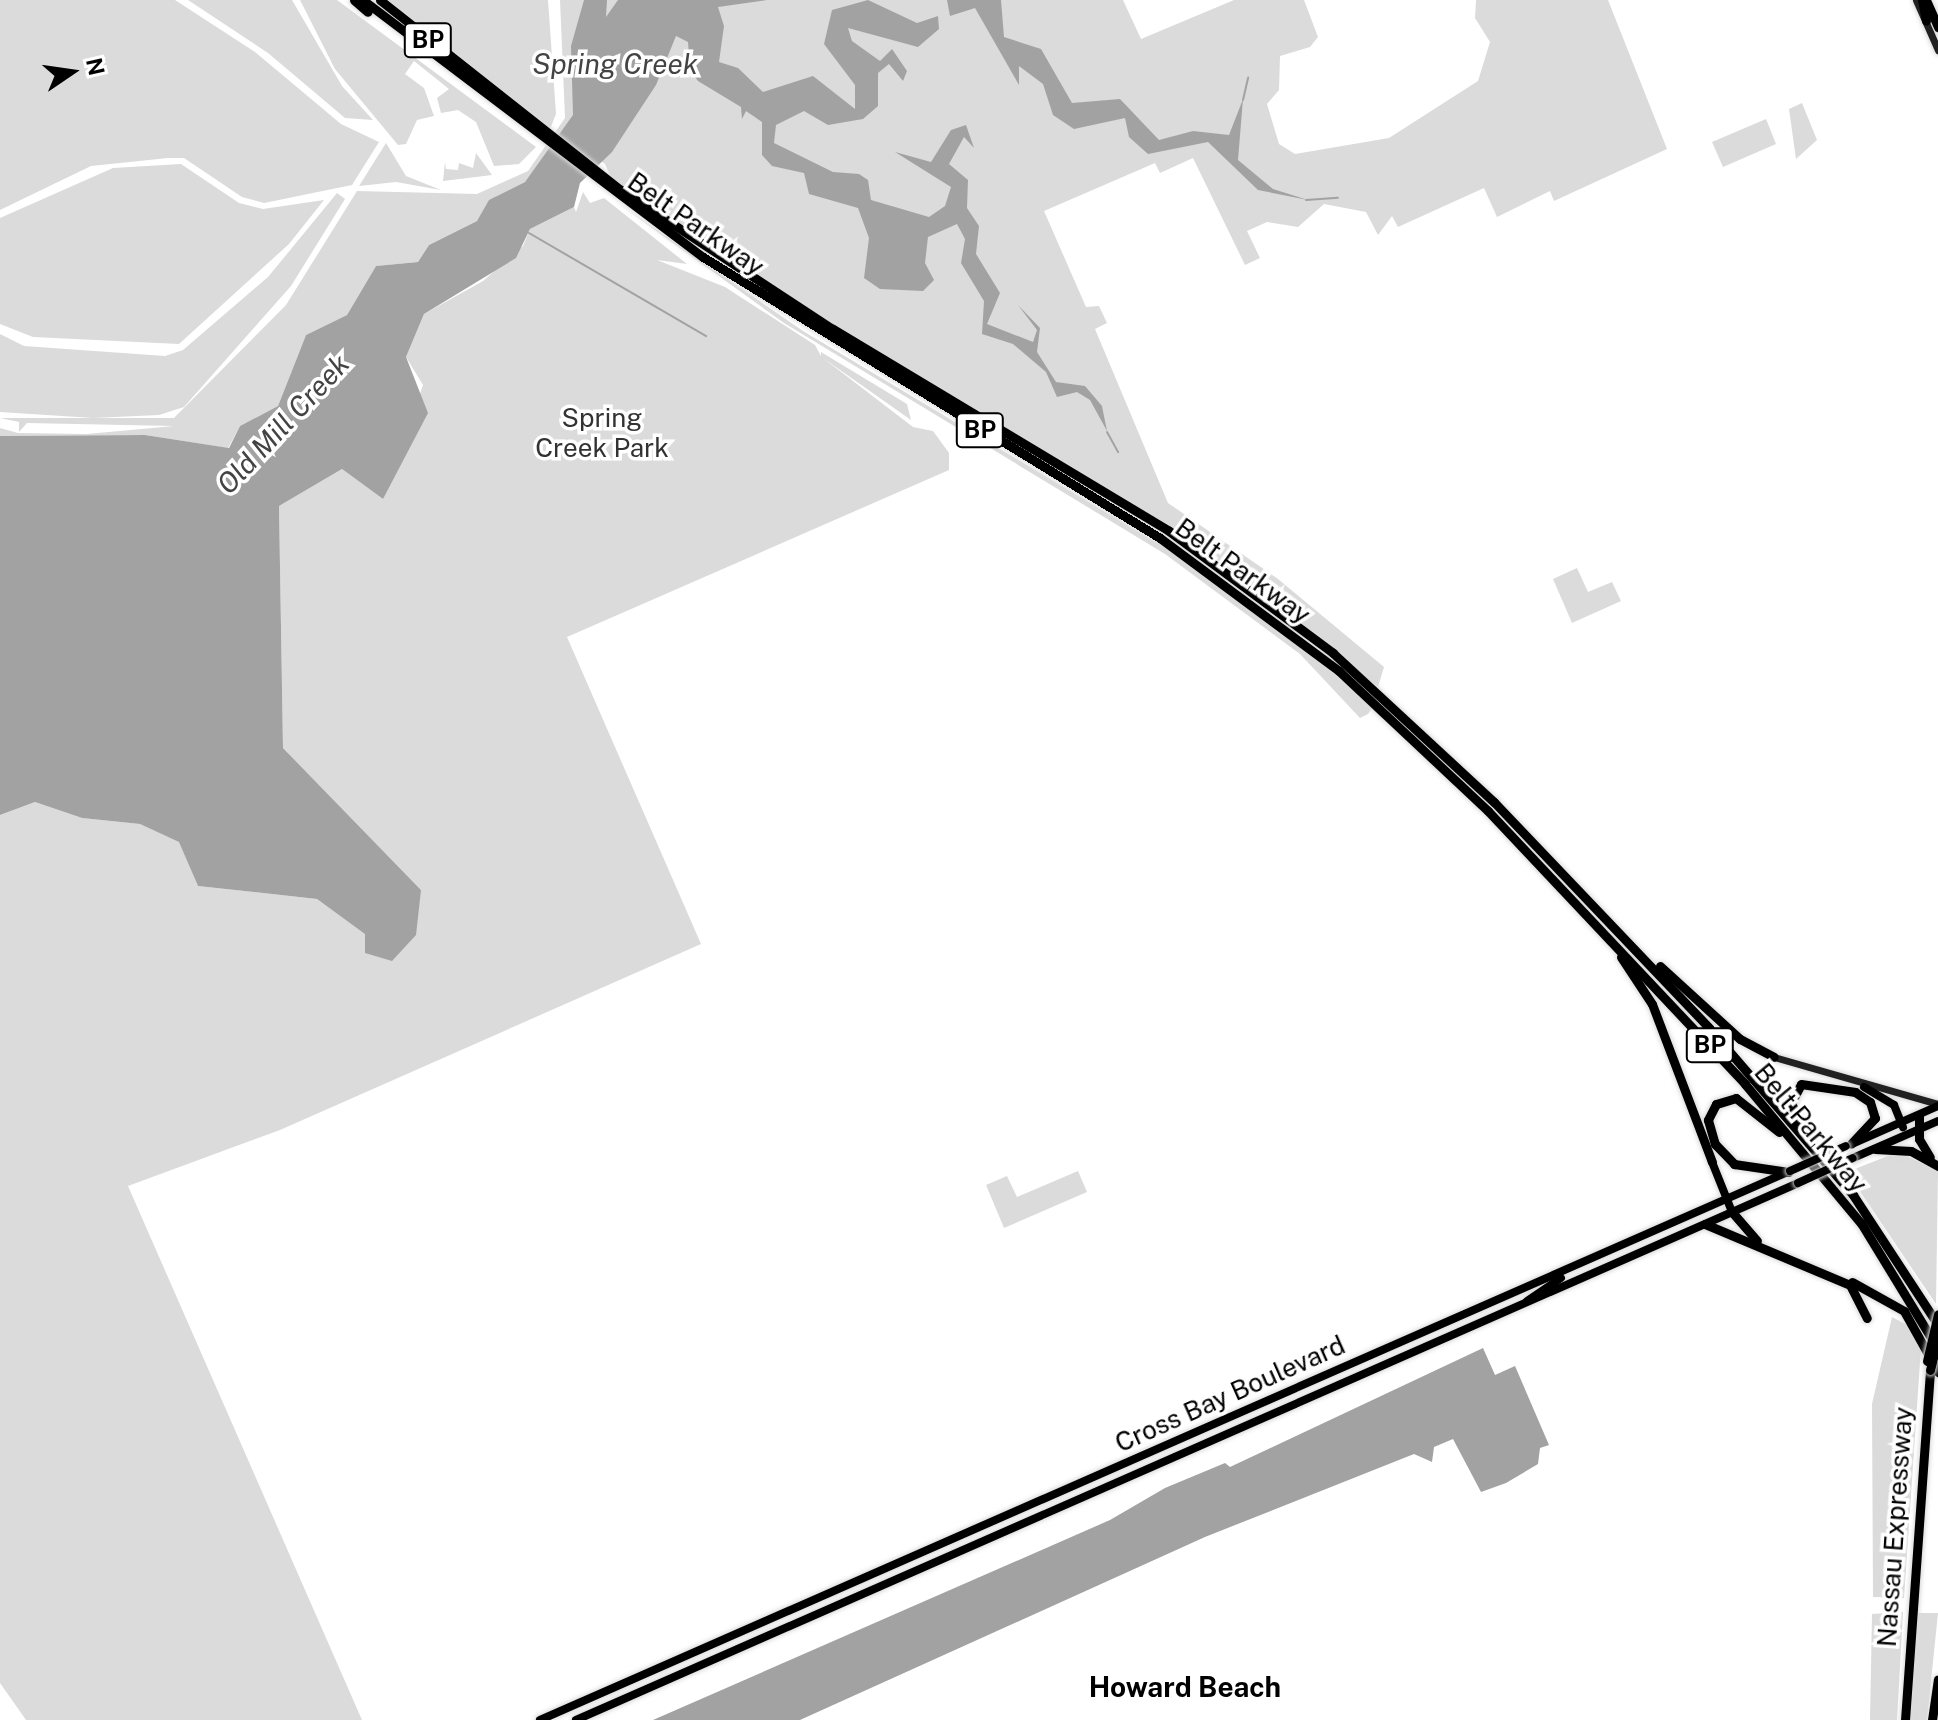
<!DOCTYPE html>
<html>
<head>
<meta charset="utf-8">
<style>
  body { margin:0 }
  #map { position:relative; width:1938px; height:1720px; overflow:hidden; background:#fff; font-family:"Public Sans",sans-serif }
  div>[style] { position:absolute }
  [style*='--x'] { left:calc(var(--x)*1px); top:calc(var(--y)*1px); width:calc(var(--w)*1px); rotate:calc(var(--a)*1deg) }
  .green>* { inset:0; background:#dbdbdb }
  .water>* { inset:0; background:#a2a2a2 }
  .stream>* { height:2px; margin:-1px; padding:0 1px; transform-origin:1px; border-radius:1px; background:#a2a2a2 }
  .roads { filter:drop-shadow(0 0 2px #dbdbdb) drop-shadow(0 0 2px #dbdbdb) }
  .secondary>* { height:7px; margin:-3.5px; padding:0 3.5px; transform-origin:3.5px; border-radius:3.5px; background:#212121 }
  .primary>* { height:8px; margin:-4px; padding:0 4px; transform-origin:4px; border-radius:4px; background:#000 }
  .highway>* { height:9px; margin:-4.5px; padding:0 4.5px; transform-origin:4.5px; border-radius:4.5px; background:#000 }
  .bridges { filter:drop-shadow(0 0 2px #dbdbdb) drop-shadow(0 0 2px #dbdbdb) }
  .primary-bridge>* { height:8px; margin:-4px; padding:0 4px; transform-origin:4px; border-radius:4px; background:#000 }
  .highway-bridge>* { height:9px; margin:-4.5px; padding:0 4.5px; transform-origin:4.5px; border-radius:4.5px; background:#000 }
  span { translate:-50% -50%; white-space:nowrap; text-align:center; line-height:1.15; -webkit-text-stroke:7px #fff; paint-order:stroke }
  .shield-label span { padding:2px 6px; background:#fff; border:2px solid; border-radius:6px; -webkit-text-stroke-width:0 }
  .shield-label { font-size:24px; color:#000; font-weight:700 }
  .street-label { font-size:26px; color:#000 }
  .park-label { font-size:26px; color:#323232 }
  .water-label { font-size:28px; color:#434343; font-style:italic }
  .neighbourhood-label { font-size:28px; color:#000; font-weight:700 }
  .north { position:absolute; left:32px; top:32px; width:80px; height:80px; -webkit-text-stroke:6px #fff; paint-order:stroke; rotate:77deg; font-size:22px; font-weight:700; line-height:32px; text-align:center; color:#000 }
  .north::after { content:''; display:block; margin:auto; width:28px; height:36px; background:#000; clip-path:polygon(50% 0,100% 100%,50% 72%,0 100%) }
</style>
</head>
<body>
<div id="map">
  <div class="green">
    <div style="clip-path:polygon(0 0,175px 0,255px 52px,341px 124px,379px 142px,352px 185px,264px 203px,242px 197px,184px 158px,168px 158px,91px 166px,0 210px)"></div>
    <div style="clip-path:polygon(188px 0,292px 0,342px 86px,373px 120px,345px 118px,268px 53px)"></div>
    <div style="clip-path:polygon(300px 0,337px 0,536px 147px,519px 164px,494px 166px,476px 122px,458px 110px,441px 113px,437px 98px,449px 89px,414px 61px,405px 74px,424px 88px,434px 116px,417px 120px,406px 144px,398px 145px,335px 69px)"></div>
    <div style="clip-path:polygon(388px 0,548px 0,556px 114px,550px 129px)"></div>
    <div style="clip-path:polygon(560px 0,1123px 0,1141px 39px,1234px 0,1304px 0,1318px 37px,1310px 47px,1280px 56px,1279px 90px,1267px 104px,1279px 144px,1295px 154px,1389px 138px,1478px 81px,1490px 42px,1475px 18px,1476px 0,1608px 0,1667px 149px,1554px 201px,1550px 191px,1497px 217px,1484px 188px,1398px 227px,1392px 216px,1378px 235px,1366px 212px,1324px 204px,1298px 227px,1267px 222px,1247px 231px,1260px 258px,1245px 265px,1193px 158px,1160px 173px,1155px 163px,1044px 211px,1086px 307px,1099px 306px,1107px 323px,1095px 329px,1168px 503px,1278px 579px,1384px 667px,1378px 687px,1189px 537px,891px 365px,612px 180px,605px 164px,563px 134px,525px 182px,497px 196px,477px 221px,429px 245px,418px 262px,376px 266px,347px 315px,306px 335px,278px 406px,240px 426px,228px 448px,145px 435px,0 436px,0 428px,18px 433px,87px 434px,174px 426px,27px 423px,19px 432px,19px 422px,0 418px,174px 418px,286px 305px,357px 191px,477px 194px,528px 171px,565px 118px)"></div>
    <div style="clip-path:polygon(1802px 103px,1817px 140px,1796px 159px,1789px 109px)"></div>
    <div style="clip-path:polygon(1766px 119px,1776px 144px,1723px 167px,1712px 142px)"></div>
    <div style="clip-path:polygon(386px 143px,406px 176px,441px 190px,396px 182px,359px 186px)"></div>
    <div style="clip-path:polygon(476px 153px,492px 175px,443px 181px,445px 162px,446px 169px,458px 170px,459px 163px,473px 168px)"></div>
    <div style="clip-path:polygon(181px 164px,239px 203px,263px 209px,324px 200px,289px 244px,179px 344px,33px 337px,0 324px,0 218px,113px 168px)"></div>
    <div style="clip-path:polygon(583px 192px,590px 203px,604px 198px,687px 264px,657px 260px,725px 287px,815px 345px,821px 356px,821px 352px,907px 404px,911px 420px,823px 358px,913px 427px,933px 431px,949px 453px,949px 470px,567px 637px,701px 944px,280px 1130px,128px 1186px,362px 1720px,26px 1720px,0 1683px,0 815px,35px 802px,82px 818px,140px 824px,180px 842px,198px 886px,317px 899px,366px 934px,421px 890px,283px 748px,279px 506px,342px 469px,383px 499px,423px 385px,406px 357px,424px 314px,483px 281px,523px 246px,530px 229px,574px 207px,576px 212px)"></div>
    <div style="clip-path:polygon(337px 193px,345px 199px,291px 286px,184px 407px,159px 415px,93px 418px,0 412px,0 334px,24px 346px,165px 356px,183px 350px,268px 277px)"></div>
    <div style="clip-path:polygon(616px 202px,803px 331px,1172px 552px,1310px 652px,1372px 708px,1368px 714px,1360px 718px,1300px 654px,1165px 554px,784px 323px)"></div>
    <div style="clip-path:polygon(1577px 568px,1588px 592px,1612px 582px,1621px 601px,1572px 623px,1553px 579px)"></div>
    <div style="clip-path:polygon(1898px 1152px,1938px 1171px,1936px 1304px,1847px 1172px)"></div>
    <div style="clip-path:polygon(1078px 1171px,1087px 1192px,1004px 1228px,986px 1185px,1007px 1176px,1017px 1197px)"></div>
    <div style="clip-path:polygon(1892px 1317px,1909px 1326px,1921px 1348px,1904px 1598px,1873px 1597px,1872px 1404px)"></div>
    <div style="clip-path:polygon(1903px 1612px,1897px 1720px,1870px 1720px,1872px 1614px)"></div>
    <div style="clip-path:polygon(1918px 1613px,1938px 1613px,1927px 1720px,1909px 1720px)"></div>
  </div>
  <div class="water">
    <div style="clip-path:polygon(584px 0,607px 0,606px 17px,618px 0,767px 0,718px 7px,724px 26px,719px 62px,738px 68px,763px 92px,813px 76px,855px 109px,855px 85px,824px 44px,832px 10px,868px 0,917px 23px,938px 16px,939px 29px,918px 47px,848px 28px,852px 41px,880px 61px,892px 49px,907px 71px,903px 81px,889px 64px,878px 73px,878px 106px,863px 119px,828px 125px,804px 111px,776px 125px,774px 143px,833px 172px,859px 174px,868px 180px,871px 200px,929px 217px,945px 206px,951px 187px,895px 152px,931px 162px,951px 130px,966px 125px,974px 148px,964px 137px,949px 164px,968px 180px,967px 208px,979px 226px,976px 254px,1000px 293px,987px 324px,1033px 342px,1037px 330px,1018px 305px,1040px 328px,1037px 352px,1056px 382px,1085px 386px,1102px 406px,1107px 431px,1090px 400px,1077px 392px,1057px 397px,1046px 372px,1013px 344px,982px 334px,984px 301px,961px 263px,965px 239px,957px 224px,928px 237px,925px 263px,934px 280px,923px 291px,880px 289px,864px 278px,869px 238px,858px 208px,809px 194px,804px 173px,772px 166px,762px 155px,762px 122px,746px 111px,742px 119px,741px 107px,698px 81px,690px 70px,688px 42px,676px 36px,656px 85px,612px 152px,580px 183px,574px 207px,530px 229px,516px 258px,424px 314px,406px 357px,428px 413px,383px 499px,342px 469px,279px 506px,283px 748px,421px 890px,416px 935px,392px 961px,365px 953px,365px 934px,317px 899px,198px 886px,179px 842px,140px 824px,82px 818px,35px 802px,0 815px,0 436px,145px 435px,229px 448px,240px 426px,278px 406px,306px 335px,347px 315px,376px 266px,418px 262px,429px 245px,477px 221px,489px 200px,525px 182px,573px 115px,571px 46px)"></div>
    <div style="clip-path:polygon(947px 0,1001px 0,1004px 37px,1041px 49px,1072px 103px,1120px 99px,1159px 140px,1193px 131px,1229px 135px,1243px 99px,1238px 160px,1273px 189px,1308px 200px,1258px 190px,1208px 142px,1148px 154px,1129px 137px,1125px 118px,1074px 129px,1053px 115px,1043px 84px,1019px 66px,1019px 85px,975px 8px,950px 16px)"></div>
    <div style="clip-path:polygon(1483px 1348px,1495px 1375px,1515px 1366px,1549px 1445px,1540px 1448px,1538px 1464px,1506px 1483px,1481px 1492px,1453px 1439px,1434px 1447px,1432px 1462px,1414px 1454px,1205px 1537px,800px 1720px,653px 1720px,1110px 1520px,1165px 1488px,1225px 1463px,1230px 1467px)"></div>
  </div>
  <div class="stream">
    <div style="--x:1243;--y:100;--w:23;--a:-77"></div>
    <div style="--x:1306;--y:200;--w:32;--a:-4"></div>
    <div style="--x:529;--y:233;--w:205;--a:30.2"></div>
    <div style="--x:1107;--y:432;--w:23;--a:61"></div>
  </div>
  <div class="roads">
    <div class="secondary">
      <div style="--x:1916;--y:0;--w:55;--a:66.3"></div>
      <div style="--x:1774;--y:1057;--w:171;--a:16"></div>
    </div>
    <div class="primary">
      <div style="--x:1864;--y:1087;--w:35;--a:31"></div>
      <div style="--x:1894;--y:1105;--w:24;--a:68"></div>
      <div style="--x:1854;--y:1143;--w:92;--a:-23.8"></div>
      <div style="--x:1853;--y:1158;--w:93;--a:-23.5"></div>
      <div style="--x:1712;--y:1162;--w:54;--a:68.2"></div>
      <div style="--x:1527;--y:1301;--w:41;--a:-34.1"></div>
      <div style="--x:540;--y:1720;--w:1363;--a:-23.71"></div>
      <div style="--x:576;--y:1720;--w:1335;--a:-23.72"></div>
    </div>
    <div class="highway">
      <div style="--x:354;--y:0;--w:18;--a:41"></div>
      <div style="--x:363;--y:0;--w:426;--a:37.1"></div>
      <div style="--x:703;--y:257;--w:536;--a:31.59"></div>
      <div style="--x:1160;--y:538;--w:223;--a:36.6"></div>
      <div style="--x:1339;--y:671;--w:204;--a:43.2"></div>
      <div style="--x:1488;--y:811;--w:375;--a:46.7"></div>
      <div style="--x:1745;--y:1084;--w:181;--a:50.2"></div>
      <div style="--x:1861;--y:1223;--w:138;--a:58.6"></div>
      <div style="--x:380;--y:0;--w:307;--a:38.3"></div>
      <div style="--x:621;--y:190;--w:254;--a:33.3"></div>
      <div style="--x:833;--y:329;--w:392;--a:31"></div>
      <div style="--x:1169;--y:531;--w:204;--a:36.6"></div>
      <div style="--x:1333;--y:653;--w:219;--a:42.8"></div>
      <div style="--x:1494;--y:802;--w:312;--a:46.4"></div>
      <div style="--x:1709;--y:1028;--w:221;--a:49.2"></div>
      <div style="--x:1853;--y:1195;--w:155;--a:56.8"></div>
      <div style="--x:1922;--y:0;--w:21;--a:79"></div>
      <div style="--x:1926;--y:0;--w:30;--a:66"></div>
      <div style="--x:1621;--y:957;--w:56;--a:56.6"></div>
      <div style="--x:1652;--y:1004;--w:169;--a:69.2"></div>
      <div style="--x:1660;--y:966;--w:108;--a:42.4"></div>
      <div style="--x:1740;--y:1039;--w:38;--a:28"></div>
      <div style="--x:1919;--y:1115;--w:24;--a:90"></div>
      <div style="--x:1919;--y:1139;--w:21;--a:59"></div>
      <div style="--x:1801;--y:1123;--w:22;--a:-117"></div>
      <div style="--x:1791;--y:1103;--w:21;--a:-62"></div>
      <div style="--x:1801;--y:1084;--w:55;--a:8.4"></div>
      <div style="--x:1855;--y:1092;--w:18;--a:34"></div>
      <div style="--x:1870;--y:1102;--w:17;--a:73"></div>
      <div style="--x:1875;--y:1118;--w:35;--a:133"></div>
      <div style="--x:1779;--y:1132;--w:55;--a:-141.7"></div>
      <div style="--x:1736;--y:1098;--w:21;--a:163"></div>
      <div style="--x:1716;--y:1104;--w:18;--a:117"></div>
      <div style="--x:1708;--y:1120;--w:25;--a:74"></div>
      <div style="--x:1715;--y:1144;--w:28;--a:46"></div>
      <div style="--x:1734;--y:1164;--w:55;--a:8.4"></div>
      <div style="--x:1875;--y:1149;--w:36;--a:3"></div>
      <div style="--x:1911;--y:1151;--w:31;--a:29"></div>
      <div style="--x:1732;--y:1212;--w:38;--a:49"></div>
      <div style="--x:1705;--y:1224;--w:157;--a:22.8"></div>
      <div style="--x:1850;--y:1285;--w:37;--a:63"></div>
      <div style="--x:1852;--y:1282;--w:60;--a:29.1"></div>
      <div style="--x:1904;--y:1311;--w:70;--a:60.9"></div>
      <div style="--x:1905;--y:1720;--w:351;--a:-85.9"></div>
      <div style="--x:1932;--y:1720;--w:41;--a:-81.7"></div>
    </div>
  </div>
  <div class="bridges">
    <div class="primary-bridge">
      <div style="--x:1790;--y:1171;--w:61;--a:-24.1"></div>
      <div style="--x:1798;--y:1183;--w:60;--a:-24.4"></div>
    </div>
    <div class="highway-bridge">
      <div style="--x:1927;--y:1361;--w:48;--a:-76.8"></div>
      <div style="--x:1930;--y:1370;--w:32;--a:-76"></div>
    </div>
  </div>
  <div class="shield-label">
    <span style="left:428px;top:40px">BP</span>
    <span style="left:980px;top:430px">BP</span>
    <span style="left:1710px;top:1045px">BP</span>
  </div>
  <div class="street-label">
    <span style="left:696px;top:224px;rotate:35deg">Belt Parkway</span>
    <span style="left:1243px;top:571px;rotate:36deg">Belt Parkway</span>
    <span style="left:1811px;top:1128px;rotate:50deg">Belt Parkway</span>
    <span style="left:1230px;top:1394px;rotate:-24deg">Cross Bay Boulevard</span>
    <span style="left:1895px;top:1527px;rotate:-86deg">Nassau Expressway</span>
  </div>
  <div class="park-label">
    <span style="left:602px;top:433px">Spring<br>Creek Park</span>
  </div>
  <div class="water-label">
    <span style="left:615px;top:64px">Spring Creek</span>
    <span style="left:283px;top:424px;rotate:-47deg">Old Mill Creek</span>
  </div>
  <div class="neighbourhood-label">
    <span style="left:1185px;top:1687px">Howard Beach</span>
  </div>
  <div class="north">N</div>
</div>
</body>
</html>
